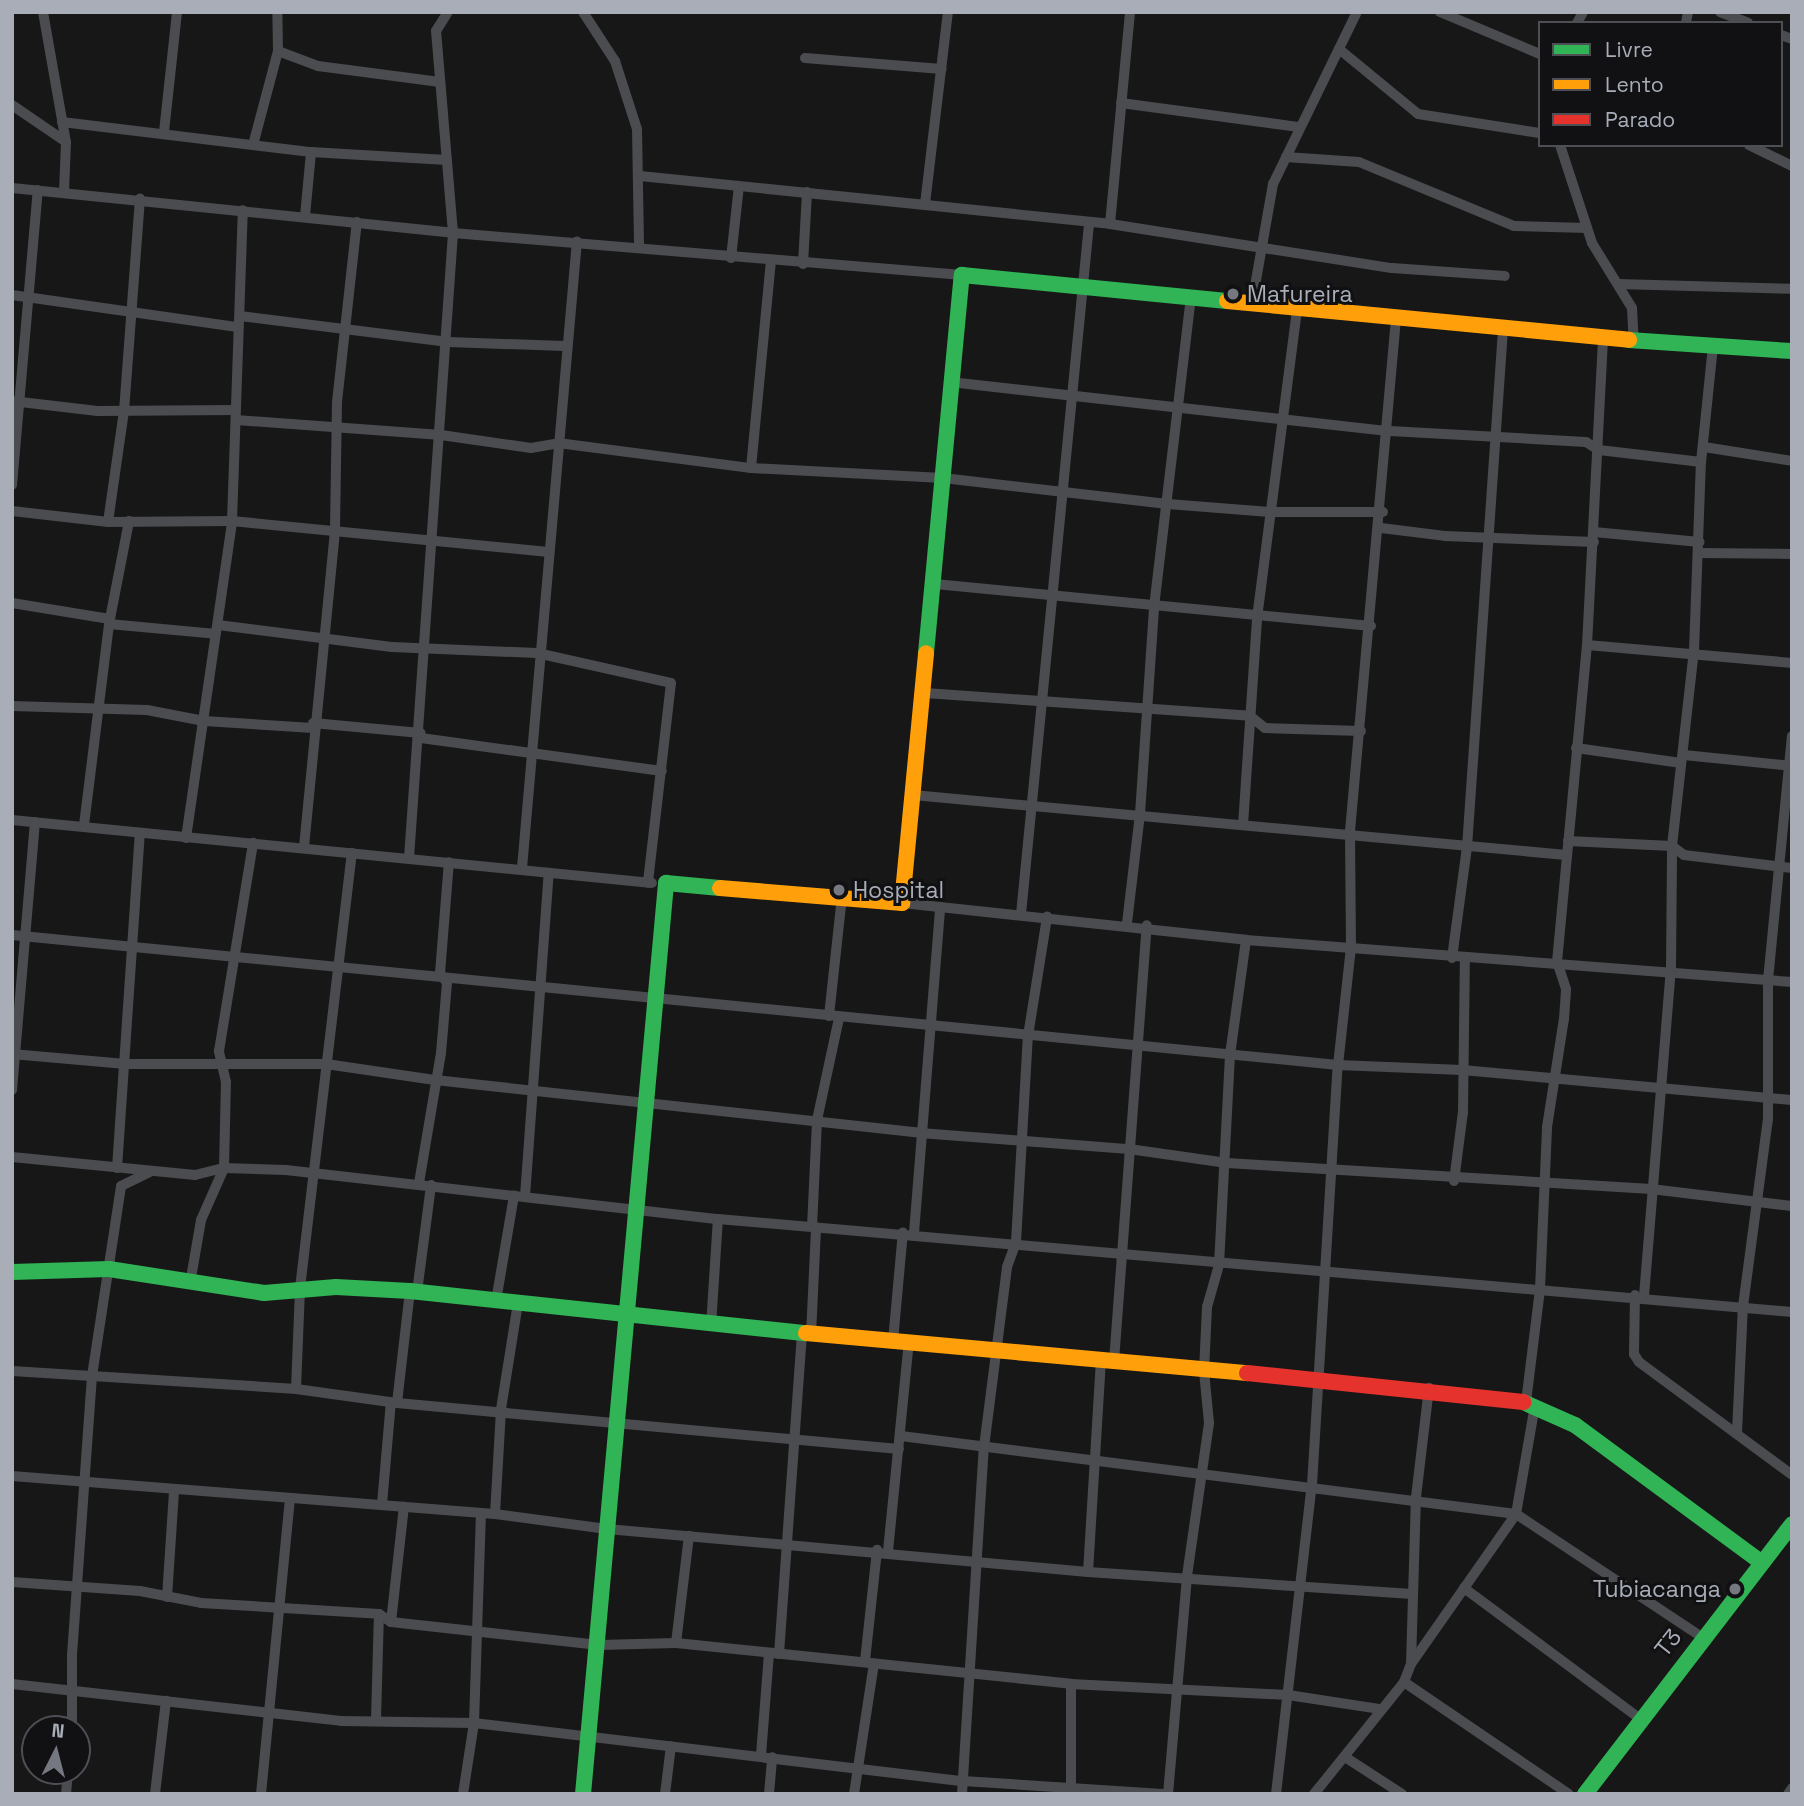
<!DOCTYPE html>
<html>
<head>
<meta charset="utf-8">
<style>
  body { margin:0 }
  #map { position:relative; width:1804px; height:1806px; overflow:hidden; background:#171717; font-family:"Space Grotesk",sans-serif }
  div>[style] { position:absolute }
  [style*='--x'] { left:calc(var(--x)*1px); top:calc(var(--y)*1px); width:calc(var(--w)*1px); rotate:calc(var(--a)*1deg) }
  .street>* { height:10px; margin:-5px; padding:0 5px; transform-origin:5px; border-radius:5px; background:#4b4c50 }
  .fast>* { height:16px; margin:-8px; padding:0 8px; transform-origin:8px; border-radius:8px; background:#30b455 }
  .slow>* { height:16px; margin:-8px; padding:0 8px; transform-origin:8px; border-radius:8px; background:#ff9f0a }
  .jam>* { height:16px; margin:-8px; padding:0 8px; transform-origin:8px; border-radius:8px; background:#e5322d }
  .dots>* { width:19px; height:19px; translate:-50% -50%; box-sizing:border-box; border:4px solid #111113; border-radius:50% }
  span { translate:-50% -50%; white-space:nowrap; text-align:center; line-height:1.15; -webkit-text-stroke:6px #111113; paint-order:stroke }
  .poi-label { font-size:23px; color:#a8adb8 }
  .left { translate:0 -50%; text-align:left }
  .right { translate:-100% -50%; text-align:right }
  .street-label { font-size:23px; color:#a8adb8 }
  .frame { position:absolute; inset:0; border:14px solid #a8adb8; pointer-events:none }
  .legend { position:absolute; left:1538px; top:21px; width:245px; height:126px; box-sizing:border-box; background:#111113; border:2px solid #4d4f55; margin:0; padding:9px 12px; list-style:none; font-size:21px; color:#a8adb8 }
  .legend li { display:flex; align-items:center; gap:14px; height:35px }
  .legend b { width:35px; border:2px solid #4d4f55 }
  .north { position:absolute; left:21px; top:1715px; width:70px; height:70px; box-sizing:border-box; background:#111113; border:2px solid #4d4f55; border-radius:50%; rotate:6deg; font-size:19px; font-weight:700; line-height:28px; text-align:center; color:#a8adb8 }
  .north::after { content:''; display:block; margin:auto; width:24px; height:32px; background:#757880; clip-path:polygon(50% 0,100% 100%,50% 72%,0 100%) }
</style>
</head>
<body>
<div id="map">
  <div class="street">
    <div style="--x:43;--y:12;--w:132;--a:80"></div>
    <div style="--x:66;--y:142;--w:50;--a:92.3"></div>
    <div style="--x:583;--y:12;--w:59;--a:56.9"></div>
    <div style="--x:615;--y:61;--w:71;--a:72.1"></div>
    <div style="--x:637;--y:129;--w:118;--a:89"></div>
    <div style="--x:1440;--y:12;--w:108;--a:22.8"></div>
    <div style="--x:1720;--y:12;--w:30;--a:21"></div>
    <div style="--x:1577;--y:23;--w:13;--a:-61"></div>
    <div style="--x:1686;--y:23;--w:11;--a:-80"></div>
    <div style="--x:1781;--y:35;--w:12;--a:20"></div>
    <div style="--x:1339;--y:49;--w:102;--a:39.4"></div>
    <div style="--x:1418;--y:114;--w:123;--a:8.9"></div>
    <div style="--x:278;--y:51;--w:43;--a:20.6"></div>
    <div style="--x:318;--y:66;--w:123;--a:7.5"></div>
    <div style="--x:805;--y:58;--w:137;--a:4.6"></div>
    <div style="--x:1121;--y:103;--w:180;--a:7.7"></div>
    <div style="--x:12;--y:105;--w:65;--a:34.4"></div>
    <div style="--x:62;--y:122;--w:251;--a:6.9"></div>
    <div style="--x:311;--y:152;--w:136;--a:3.4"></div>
    <div style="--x:164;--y:132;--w:121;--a:-83.8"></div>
    <div style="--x:253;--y:145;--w:97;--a:-75.1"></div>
    <div style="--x:278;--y:51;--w:39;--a:-91"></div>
    <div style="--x:1560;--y:145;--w:103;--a:71.9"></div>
    <div style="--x:1592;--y:243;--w:76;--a:58.4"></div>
    <div style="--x:1632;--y:308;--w:33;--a:87"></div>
    <div style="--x:1749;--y:145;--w:48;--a:26"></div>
    <div style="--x:1286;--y:157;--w:73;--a:3.9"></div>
    <div style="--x:1359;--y:162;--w:168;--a:22.4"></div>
    <div style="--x:1514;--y:226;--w:73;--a:1.6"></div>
    <div style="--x:640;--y:176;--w:472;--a:5.8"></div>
    <div style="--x:1110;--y:224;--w:285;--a:8.9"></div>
    <div style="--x:1392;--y:268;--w:113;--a:4"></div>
    <div style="--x:12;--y:188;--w:443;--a:5.8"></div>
    <div style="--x:453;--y:233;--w:511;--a:4.72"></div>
    <div style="--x:925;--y:204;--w:193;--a:-83.2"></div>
    <div style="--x:305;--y:216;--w:64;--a:-84.6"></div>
    <div style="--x:1110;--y:224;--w:213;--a:-84.6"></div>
    <div style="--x:731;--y:258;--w:72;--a:-83.7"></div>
    <div style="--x:803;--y:264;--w:72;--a:-86.8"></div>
    <div style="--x:1618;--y:284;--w:174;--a:1.6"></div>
    <div style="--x:12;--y:295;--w:228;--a:8.1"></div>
    <div style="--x:1252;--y:303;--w:121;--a:-80"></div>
    <div style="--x:1273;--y:184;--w:191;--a:-64"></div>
    <div style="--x:240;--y:316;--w:210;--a:7.1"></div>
    <div style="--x:448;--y:342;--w:117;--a:2"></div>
    <div style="--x:950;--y:382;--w:443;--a:6.4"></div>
    <div style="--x:1390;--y:431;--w:196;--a:3.2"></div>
    <div style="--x:1586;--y:442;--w:15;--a:32"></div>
    <div style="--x:1599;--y:450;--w:103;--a:6.7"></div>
    <div style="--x:12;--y:401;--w:86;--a:6.7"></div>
    <div style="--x:97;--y:411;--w:138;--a:-0.4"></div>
    <div style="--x:236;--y:420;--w:206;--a:4.2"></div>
    <div style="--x:441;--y:435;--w:91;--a:8.2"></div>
    <div style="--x:531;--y:448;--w:27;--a:-10"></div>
    <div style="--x:558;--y:443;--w:195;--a:7.4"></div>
    <div style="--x:751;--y:468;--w:192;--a:3"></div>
    <div style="--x:943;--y:478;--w:226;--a:6.6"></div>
    <div style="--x:1168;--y:504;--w:102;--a:4.5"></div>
    <div style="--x:1270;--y:512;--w:113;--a:0"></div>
    <div style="--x:1704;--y:447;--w:89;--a:9"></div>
    <div style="--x:751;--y:468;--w:208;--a:-84.5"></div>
    <div style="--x:12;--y:485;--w:296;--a:-85"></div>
    <div style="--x:12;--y:511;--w:97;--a:6.5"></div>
    <div style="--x:108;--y:522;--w:124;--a:-0.5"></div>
    <div style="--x:232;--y:521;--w:318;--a:5.6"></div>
    <div style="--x:108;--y:522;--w:112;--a:-81.8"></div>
    <div style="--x:124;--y:411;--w:213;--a:-85.7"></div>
    <div style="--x:1381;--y:528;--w:64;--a:7.1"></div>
    <div style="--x:1445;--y:536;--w:149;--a:2.3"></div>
    <div style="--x:1594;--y:532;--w:106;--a:5.4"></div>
    <div style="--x:1699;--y:553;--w:93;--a:0.6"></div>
    <div style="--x:935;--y:584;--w:438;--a:5.5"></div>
    <div style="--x:12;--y:603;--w:99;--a:9.3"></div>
    <div style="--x:109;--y:624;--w:107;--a:5.3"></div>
    <div style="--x:218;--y:625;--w:175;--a:7.2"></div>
    <div style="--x:392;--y:647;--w:145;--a:2.4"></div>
    <div style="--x:537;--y:653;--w:137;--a:12.6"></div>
    <div style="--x:671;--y:683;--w:201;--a:96.6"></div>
    <div style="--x:1587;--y:645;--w:206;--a:5"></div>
    <div style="--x:925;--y:693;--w:326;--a:4"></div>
    <div style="--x:1250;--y:716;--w:19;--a:39"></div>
    <div style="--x:1265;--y:728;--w:96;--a:1.8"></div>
    <div style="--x:12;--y:706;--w:135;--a:1.7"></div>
    <div style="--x:147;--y:710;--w:58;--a:10.9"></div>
    <div style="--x:204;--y:721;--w:109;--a:3.7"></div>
    <div style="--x:313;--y:723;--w:108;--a:5.3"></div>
    <div style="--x:421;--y:738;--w:243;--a:7.8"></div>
    <div style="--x:1576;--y:748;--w:106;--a:8.1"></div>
    <div style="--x:1684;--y:755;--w:109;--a:5.8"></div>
    <div style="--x:913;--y:795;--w:656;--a:5.25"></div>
    <div style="--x:12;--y:820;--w:643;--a:5.62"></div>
    <div style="--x:84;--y:825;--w:203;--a:-82.9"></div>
    <div style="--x:109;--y:624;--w:105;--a:-79"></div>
    <div style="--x:1243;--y:825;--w:207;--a:-86.1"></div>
    <div style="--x:1257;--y:618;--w:313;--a:-82.6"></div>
    <div style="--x:186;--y:838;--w:320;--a:-81.7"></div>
    <div style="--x:232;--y:521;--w:311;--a:-88"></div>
    <div style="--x:1568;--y:841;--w:104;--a:2.8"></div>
    <div style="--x:1672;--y:846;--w:15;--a:37"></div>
    <div style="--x:1684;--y:855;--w:109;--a:6.9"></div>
    <div style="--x:304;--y:847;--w:320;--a:-84.4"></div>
    <div style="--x:335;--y:529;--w:127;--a:-89.1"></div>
    <div style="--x:337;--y:402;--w:181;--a:-83.7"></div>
    <div style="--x:409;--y:858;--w:627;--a:-85.97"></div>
    <div style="--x:453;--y:233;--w:203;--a:-94.8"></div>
    <div style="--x:436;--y:31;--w:22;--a:-58"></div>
    <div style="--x:522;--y:868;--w:629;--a:-84.99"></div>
    <div style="--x:902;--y:903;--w:346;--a:6.1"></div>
    <div style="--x:1246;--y:940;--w:548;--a:4.4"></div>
    <div style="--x:1021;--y:914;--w:693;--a:-84.37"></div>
    <div style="--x:1127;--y:923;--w:110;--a:-83.2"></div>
    <div style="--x:1140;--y:814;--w:207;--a:-86.1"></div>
    <div style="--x:1154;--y:607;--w:311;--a:-83.2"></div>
    <div style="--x:12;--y:935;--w:1332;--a:5.6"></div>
    <div style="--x:1338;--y:1065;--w:124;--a:2.3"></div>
    <div style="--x:1462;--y:1070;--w:331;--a:5.2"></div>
    <div style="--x:1452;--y:958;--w:112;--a:-82.3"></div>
    <div style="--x:1467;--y:847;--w:519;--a:-86.02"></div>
    <div style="--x:829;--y:1016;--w:121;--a:-83.8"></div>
    <div style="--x:12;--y:1054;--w:114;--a:5"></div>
    <div style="--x:126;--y:1064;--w:200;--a:0"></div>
    <div style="--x:326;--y:1064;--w:110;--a:8.4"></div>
    <div style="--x:435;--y:1080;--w:488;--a:6.2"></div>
    <div style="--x:920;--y:1133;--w:210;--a:4.4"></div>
    <div style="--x:1129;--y:1149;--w:99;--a:8.1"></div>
    <div style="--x:1227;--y:1163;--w:425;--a:3.5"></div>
    <div style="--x:1651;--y:1189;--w:142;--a:6.9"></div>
    <div style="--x:12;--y:1090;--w:269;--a:-85.1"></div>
    <div style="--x:12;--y:1157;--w:184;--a:5.6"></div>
    <div style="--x:195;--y:1175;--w:30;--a:-14"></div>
    <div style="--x:224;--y:1168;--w:62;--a:1.8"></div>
    <div style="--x:286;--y:1170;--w:435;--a:6.5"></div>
    <div style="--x:718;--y:1219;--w:1078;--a:4.95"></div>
    <div style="--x:117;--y:1168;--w:336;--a:-86.1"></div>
    <div style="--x:1454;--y:1181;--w:70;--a:-82.6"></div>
    <div style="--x:1463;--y:1112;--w:153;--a:-89.3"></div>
    <div style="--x:419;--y:1183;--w:132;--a:-80.4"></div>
    <div style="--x:441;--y:1053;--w:70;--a:-85.1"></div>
    <div style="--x:447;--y:983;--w:12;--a:-125"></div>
    <div style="--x:440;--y:973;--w:111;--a:-85.4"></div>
    <div style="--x:525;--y:1196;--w:324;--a:-85.8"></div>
    <div style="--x:812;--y:1227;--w:107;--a:-87.3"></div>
    <div style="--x:817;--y:1120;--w:104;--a:-77.8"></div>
    <div style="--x:914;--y:1233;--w:327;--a:-85.4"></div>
    <div style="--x:191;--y:1278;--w:59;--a:-80.2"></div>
    <div style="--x:201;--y:1220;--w:57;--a:-66.1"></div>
    <div style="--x:224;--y:1168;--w:86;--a:-88.7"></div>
    <div style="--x:226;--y:1082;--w:32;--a:-103"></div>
    <div style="--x:219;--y:1051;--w:211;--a:-80.7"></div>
    <div style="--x:417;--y:1292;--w:108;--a:-82.5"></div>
    <div style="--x:1635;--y:1295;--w:59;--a:91"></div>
    <div style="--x:1634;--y:1354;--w:9;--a:58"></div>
    <div style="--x:1639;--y:1362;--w:190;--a:36.4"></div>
    <div style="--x:1644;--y:1296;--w:327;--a:-85.3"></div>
    <div style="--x:1671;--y:970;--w:124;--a:-89.5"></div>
    <div style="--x:1672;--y:846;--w:196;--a:-83.6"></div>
    <div style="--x:1694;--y:651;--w:189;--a:-87.9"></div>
    <div style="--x:1701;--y:462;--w:117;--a:-84.1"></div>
    <div style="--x:496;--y:1301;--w:107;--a:-80.3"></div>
    <div style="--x:711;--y:1326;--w:107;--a:-86.3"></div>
    <div style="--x:811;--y:1335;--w:108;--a:-87.3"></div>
    <div style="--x:893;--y:1341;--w:109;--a:-84.8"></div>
    <div style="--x:1114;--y:1361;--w:437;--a:-85.7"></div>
    <div style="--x:12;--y:1371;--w:285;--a:3.6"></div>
    <div style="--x:296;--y:1389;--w:102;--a:7.9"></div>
    <div style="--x:397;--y:1403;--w:504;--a:5.24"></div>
    <div style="--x:296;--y:1389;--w:101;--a:-87.7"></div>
    <div style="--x:300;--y:1288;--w:438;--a:-83.2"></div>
    <div style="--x:1526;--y:1402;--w:114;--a:-82.9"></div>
    <div style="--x:1540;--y:1289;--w:162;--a:-87.5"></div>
    <div style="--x:1547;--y:1127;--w:109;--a:-81.1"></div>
    <div style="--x:1564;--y:1019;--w:30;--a:-86"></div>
    <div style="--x:1566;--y:989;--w:28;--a:-108"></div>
    <div style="--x:1557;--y:962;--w:318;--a:-84.6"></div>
    <div style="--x:1587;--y:645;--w:307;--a:-87"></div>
    <div style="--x:397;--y:1403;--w:113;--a:-83.4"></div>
    <div style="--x:1737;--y:1432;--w:126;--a:-87.3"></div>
    <div style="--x:1743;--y:1306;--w:189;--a:-82.4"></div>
    <div style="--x:1768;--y:1119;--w:139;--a:-90"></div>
    <div style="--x:1768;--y:980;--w:245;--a:-84.4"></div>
    <div style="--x:901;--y:1436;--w:620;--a:7.23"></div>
    <div style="--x:1516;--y:1514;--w:223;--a:33.5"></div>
    <div style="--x:12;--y:1476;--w:484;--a:4.5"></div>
    <div style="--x:495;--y:1514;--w:113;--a:7.6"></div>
    <div style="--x:607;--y:1529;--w:483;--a:5.1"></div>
    <div style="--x:1088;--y:1572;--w:325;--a:3.9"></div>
    <div style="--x:382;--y:1504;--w:102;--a:-85"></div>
    <div style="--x:495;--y:1514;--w:105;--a:-86.7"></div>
    <div style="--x:501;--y:1409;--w:107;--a:-80.9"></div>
    <div style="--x:888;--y:1551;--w:210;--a:-84.3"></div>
    <div style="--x:1088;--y:1572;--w:213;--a:-86.5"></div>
    <div style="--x:12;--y:1582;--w:128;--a:4"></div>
    <div style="--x:140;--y:1591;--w:62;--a:11.1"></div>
    <div style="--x:201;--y:1603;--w:178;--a:3.5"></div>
    <div style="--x:379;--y:1614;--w:14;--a:34"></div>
    <div style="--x:391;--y:1622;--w:209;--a:6.3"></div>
    <div style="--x:599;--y:1645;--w:77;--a:-1.5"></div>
    <div style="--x:676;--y:1643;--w:397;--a:5.9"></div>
    <div style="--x:1071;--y:1684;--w:217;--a:2.9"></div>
    <div style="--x:1288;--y:1695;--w:92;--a:8.7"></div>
    <div style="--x:1464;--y:1588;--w:218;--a:36.6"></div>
    <div style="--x:167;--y:1597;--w:105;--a:-86.2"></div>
    <div style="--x:391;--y:1622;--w:116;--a:-83.6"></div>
    <div style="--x:676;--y:1643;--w:108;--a:-83.1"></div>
    <div style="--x:779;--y:1654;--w:321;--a:-85.9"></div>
    <div style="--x:865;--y:1661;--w:112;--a:-83.8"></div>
    <div style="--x:1411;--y:1664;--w:167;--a:-88.3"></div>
    <div style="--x:1416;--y:1497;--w:110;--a:-83.2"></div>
    <div style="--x:1404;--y:1682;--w:199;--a:34.2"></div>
    <div style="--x:12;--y:1684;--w:331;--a:6.4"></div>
    <div style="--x:341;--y:1721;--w:133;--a:0.9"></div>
    <div style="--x:474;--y:1723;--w:492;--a:6.8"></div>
    <div style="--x:963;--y:1781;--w:200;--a:3.7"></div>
    <div style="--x:376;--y:1719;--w:105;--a:-88.4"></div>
    <div style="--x:72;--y:1729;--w:74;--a:-90"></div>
    <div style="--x:72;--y:1655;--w:280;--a:-85.9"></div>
    <div style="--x:92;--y:1376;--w:192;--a:-81.3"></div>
    <div style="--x:121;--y:1186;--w:32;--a:-26"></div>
    <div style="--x:761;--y:1755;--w:102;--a:-85.5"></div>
    <div style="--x:1345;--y:1757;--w:68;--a:33"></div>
    <div style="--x:66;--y:1794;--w:23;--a:-85"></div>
    <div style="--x:155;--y:1794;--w:94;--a:-83.3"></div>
    <div style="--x:261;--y:1794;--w:296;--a:-84.4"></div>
    <div style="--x:463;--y:1794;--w:72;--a:-81.2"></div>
    <div style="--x:474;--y:1723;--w:210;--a:-88.1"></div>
    <div style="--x:665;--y:1794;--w:48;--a:-82.9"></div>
    <div style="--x:769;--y:1794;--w:37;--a:-85"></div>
    <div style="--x:854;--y:1794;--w:132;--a:-81.3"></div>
    <div style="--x:962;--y:1794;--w:348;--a:-86.4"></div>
    <div style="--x:984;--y:1447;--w:181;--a:-82.7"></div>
    <div style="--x:1007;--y:1267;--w:27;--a:-70"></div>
    <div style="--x:1016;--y:1242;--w:206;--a:-86.7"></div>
    <div style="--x:1028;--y:1036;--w:121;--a:-80.9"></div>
    <div style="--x:1071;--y:1794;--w:110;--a:-90"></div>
    <div style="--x:1168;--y:1794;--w:219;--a:-85"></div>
    <div style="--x:1187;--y:1576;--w:155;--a:-81.8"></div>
    <div style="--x:1209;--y:1423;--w:52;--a:-95.5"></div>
    <div style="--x:1204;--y:1371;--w:64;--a:-87.3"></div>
    <div style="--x:1207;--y:1307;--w:44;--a:-74.1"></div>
    <div style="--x:1219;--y:1265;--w:210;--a:-87"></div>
    <div style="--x:1230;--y:1055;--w:116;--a:-82.1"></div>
    <div style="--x:1276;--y:1794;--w:311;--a:-83.4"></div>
    <div style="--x:1312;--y:1485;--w:421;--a:-86.5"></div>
    <div style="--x:1338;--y:1065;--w:118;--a:-83.7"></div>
    <div style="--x:1351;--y:948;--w:117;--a:-90.5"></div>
    <div style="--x:1350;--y:831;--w:514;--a:-84.87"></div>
    <div style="--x:1314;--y:1794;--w:144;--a:-51.2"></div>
    <div style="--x:1404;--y:1682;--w:19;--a:-69"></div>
    <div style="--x:1411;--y:1664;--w:183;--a:-55"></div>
    <div style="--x:1516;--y:1514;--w:111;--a:-80.1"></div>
    <div style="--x:1788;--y:1794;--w:7;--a:-56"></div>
  </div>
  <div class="fast">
    <div style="--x:1629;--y:340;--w:163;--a:3.9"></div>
    <div style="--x:926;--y:653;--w:380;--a:-84.6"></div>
    <div style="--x:962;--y:275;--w:266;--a:5.6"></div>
    <div style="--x:12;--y:1272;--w:97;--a:-1.8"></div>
    <div style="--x:109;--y:1269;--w:157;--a:8.8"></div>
    <div style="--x:264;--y:1293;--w:72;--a:-4.8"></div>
    <div style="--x:336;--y:1287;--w:74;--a:3.1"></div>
    <div style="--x:410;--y:1291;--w:398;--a:6.1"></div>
    <div style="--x:1523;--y:1402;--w:57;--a:23.9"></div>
    <div style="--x:1575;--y:1425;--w:232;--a:36.4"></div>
    <div style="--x:583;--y:1794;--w:915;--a:-84.79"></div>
    <div style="--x:666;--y:883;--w:54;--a:5.3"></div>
    <div style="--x:1585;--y:1794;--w:340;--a:-52.5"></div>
  </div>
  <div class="slow">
    <div style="--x:1227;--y:301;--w:404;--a:5.5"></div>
    <div style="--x:720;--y:888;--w:183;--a:4.7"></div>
    <div style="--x:902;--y:903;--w:251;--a:-84.5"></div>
    <div style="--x:806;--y:1333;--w:443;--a:5.2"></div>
  </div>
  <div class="jam">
    <div style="--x:1247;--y:1373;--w:278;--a:6"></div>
  </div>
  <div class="dots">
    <div style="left:1233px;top:294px;background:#757880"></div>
    <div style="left:839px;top:890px;background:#757880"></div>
    <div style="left:1735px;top:1589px;background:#757880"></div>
  </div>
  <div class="poi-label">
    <span class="left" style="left:1247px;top:294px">Mafureira</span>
    <span class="left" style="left:853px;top:890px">Hospital</span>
    <span class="right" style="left:1721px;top:1589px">Tubiacanga</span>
  </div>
  <div class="street-label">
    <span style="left:1668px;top:1643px;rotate:-52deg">T3</span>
  </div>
  <div class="frame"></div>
  <ul class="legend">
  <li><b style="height:9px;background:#30b455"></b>Livre</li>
  <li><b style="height:9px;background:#ff9f0a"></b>Lento</li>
  <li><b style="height:9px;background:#e5322d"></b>Parado</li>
  </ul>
  <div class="north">N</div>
</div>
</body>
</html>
